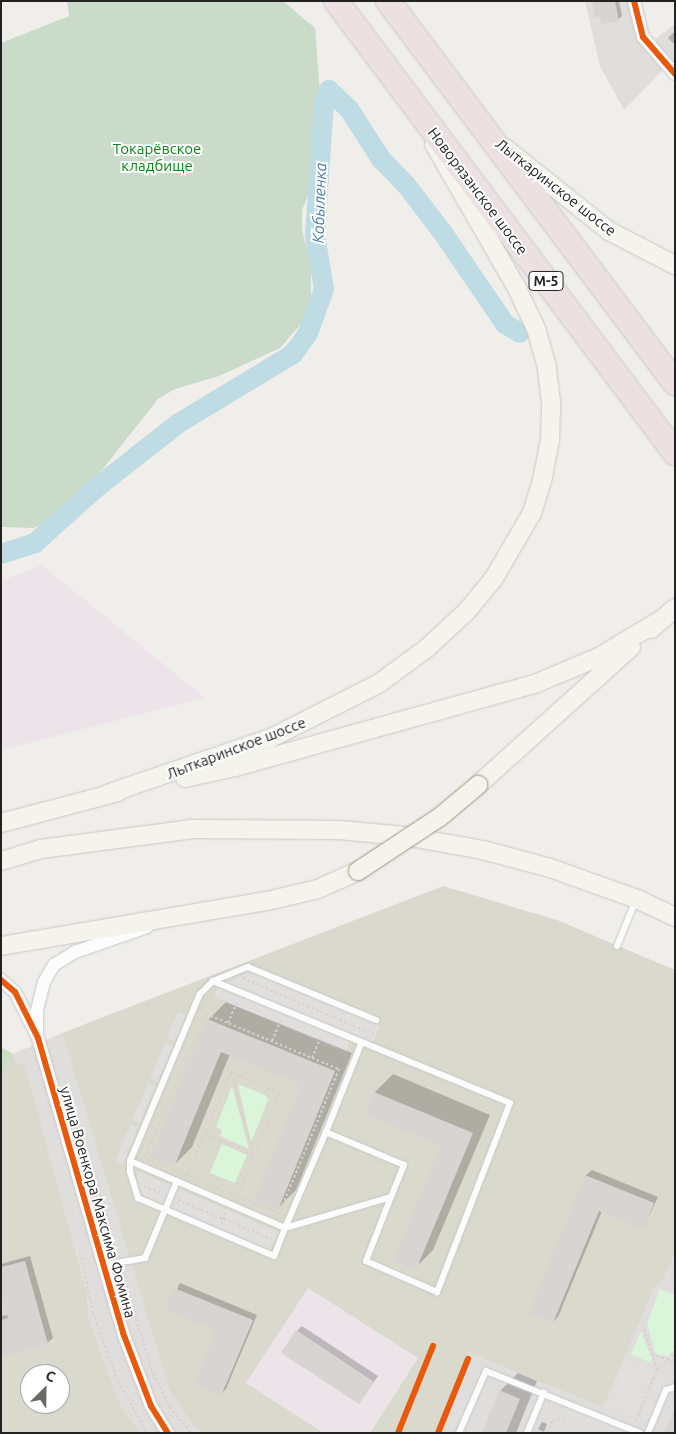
<!DOCTYPE html>
<html>
<head>
<meta charset="utf-8">
<style>
  body { margin:0 }
  #map { position:relative; width:676px; height:1434px; overflow:hidden; background:#f0eeeb; font-family:Ubuntu,sans-serif }
  div>[style] { position:absolute }
  [style*='--x'] { left:calc(var(--x)*1px); top:calc(var(--y)*1px); width:calc(var(--w)*1px); rotate:calc(var(--a)*1deg) }
  .residential>* { inset:0; background:#dfdedc }
  .industrial>* { inset:0; background:#ede4e9 }
  .construction>* { inset:0; background:#d9d9cd }
  .forest>* { inset:0; background:#cbdec1 }
  .cemetery>* { inset:0; background:#cadbca }
  .park>* { inset:0; background:#daf5da }
  .parking>* { inset:0; background:#e0dfde }
  .shadow>* { inset:0; background:#0003 }
  .river>* { height:20px; margin:-10px; padding:0 10px; transform-origin:10px; border-radius:10px; background:#bfdbe3 }
  .building>* { inset:0; background:#d7d4d2 }
  .path>* { height:2px; margin-top:-1px; transform-origin:0; background:repeating-linear-gradient(90deg,#dccecd 0 2.5px,transparent 0 5px) }
  .roads { filter:drop-shadow(0 0 1px #c9c8c7) drop-shadow(0 0 1px #c9c8c7) }
  .lane>* { height:6px; margin:-3px; padding:0 3px; transform-origin:3px; border-radius:3px; background:#fdfcfc }
  .street>* { height:12px; margin:-6px; padding:0 6px; transform-origin:6px; border-radius:6px; background:#fdfcfc }
  .secondary>* { height:18px; margin:-9px; padding:0 9px; transform-origin:9px; border-radius:9px; background:#f4f4ed }
  .highway>* { height:24px; margin:-12px; padding:0 12px; transform-origin:12px; border-radius:12px; background:#ece0e2 }
  .bridges { filter:drop-shadow(0 0 1px #999a82) drop-shadow(0 0 1px #999a82) }
  .secondary-bridge>* { height:18px; margin:-9px; padding:0 9px; transform-origin:9px; border-radius:9px; background:#f4f4ed }
  .cycleway>* { height:6px; margin:-3px; padding:0 3px; transform-origin:3px; border-radius:3px; background:#e8590c }
  span { translate:-50% -50%; white-space:nowrap; text-align:center; line-height:1.15; -webkit-text-stroke:4px #fff; paint-order:stroke }
  .shield-label span { padding:1px 4px; background:#fff; border:1px solid; border-radius:4px; -webkit-text-stroke-width:0 }
  .shield-label { font-size:14px; color:#222; font-weight:700 }
  .park-label { font-size:15px; color:#0c8416 }
  .street-label { font-size:15px; color:#222 }
  .water-label { font-size:16px; color:#4a7aab; font-style:italic }
  .frame { position:absolute; inset:0; border:2px solid #222; pointer-events:none }
  .north { position:absolute; left:20px; top:1364px; width:50px; height:50px; box-sizing:border-box; background:#fff; border:1px solid #a7a7a7; border-radius:50%; rotate:23deg; font-size:14px; font-weight:700; line-height:20px; text-align:center; color:#222 }
  .north::after { content:''; display:block; margin:auto; width:18px; height:22px; background:#6a6968; clip-path:polygon(50% 0,100% 100%,50% 72%,0 100%) }
</style>
</head>
<body>
<div id="map">
  <div class="residential">
    <div style="clip-path:polygon(585px 1px,628px 1px,635px 32px,663px 70px,624px 110px,600px 66px)"></div>
    <div style="clip-path:polygon(675px 24px,675px 67px,661px 53px,655px 39px)"></div>
    <div style="clip-path:polygon(62px 1033px,169px 1390px,194px 1427px,202px 1433px,140px 1433px,120px 1404px,89px 1320px,87px 1294px,25px 1064px,16px 1063px,13px 1054px)"></div>
    <div style="clip-path:polygon(675px 1253px,675px 1433px,435px 1433px,468px 1352px,654px 1287px,662px 1281px)"></div>
  </div>
  <div class="industrial">
    <div style="clip-path:polygon(42px 565px,205px 698px,1px 750px,1px 581px)"></div>
    <div style="clip-path:polygon(307px 1287px,418px 1358px,370px 1433px,324px 1433px,246px 1383px)"></div>
  </div>
  <div class="construction">
    <div style="clip-path:polygon(443px 886px,557px 920px,675px 970px,675px 1253px,662px 1282px,654px 1287px,603px 1407px,468px 1352px,435px 1433px,370px 1433px,418px 1358px,308px 1288px,246px 1383px,324px 1433px,202px 1433px,194px 1427px,169px 1390px,62px 1033px)"></div>
    <div style="clip-path:polygon(evenodd,13px 1054px,16px 1063px,25px 1064px,87px 1294px,89px 1320px,120px 1404px,140px 1433px,1px 1433px,1px 1074px,13px 1054px,30px 1374px,60px 1374px,60px 1404px,30px 1404px,30px 1374px)"></div>
  </div>
  <div class="forest">
    <div style="clip-path:polygon(1px 1047px,13px 1054px,1px 1074px)"></div>
  </div>
  <div class="cemetery">
    <div style="clip-path:polygon(67px 1px,283px 1px,315px 28px,322px 120px,316px 176px,302px 210px,302px 230px,311px 264px,311px 296px,302px 323px,280px 348px,219px 376px,175px 389px,158px 399px,102px 470px,46px 522px,34px 528px,1px 527px,1px 43px,69px 16px)"></div>
  </div>
  <div class="park">
    <div style="clip-path:polygon(238px 1084px,265px 1095px,268px 1100px,251px 1143px)"></div>
    <div style="clip-path:polygon(232px 1086px,249px 1149px,220px 1136px,222px 1130px,216px 1127px)"></div>
    <div style="clip-path:polygon(222px 1144px,247px 1155px,235px 1183px,210px 1173px)"></div>
    <div style="clip-path:polygon(660px 1289px,675px 1295px,675px 1349px,668px 1356px,656px 1354px,647px 1324px)"></div>
    <div style="clip-path:polygon(641px 1331px,652px 1360px,651px 1363px,631px 1354px)"></div>
  </div>
  <div class="parking">
    <div style="clip-path:polygon(249px 971px,380px 1026px,373px 1044px,352px 1035px,345px 1053px,214px 997px,218px 987px)"></div>
    <div style="clip-path:polygon(178px 1012px,186px 1015px,175px 1041px,167px 1038px)"></div>
    <div style="clip-path:polygon(165px 1042px,173px 1046px,157px 1082px,150px 1079px)"></div>
    <div style="clip-path:polygon(148px 1083px,155px 1086px,140px 1123px,132px 1120px)"></div>
    <div style="clip-path:polygon(130px 1124px,138px 1128px,123px 1164px,115px 1161px)"></div>
    <div style="clip-path:polygon(139px 1172px,278px 1232px,270px 1250px,142px 1195px,137px 1178px)"></div>
    <div style="clip-path:polygon(627px 1359px,654px 1371px,635px 1417px,607px 1405px)"></div>
    <div style="clip-path:polygon(658px 1375px,665px 1378px,647px 1421px,640px 1418px)"></div>
    <div style="clip-path:polygon(462px 1392px,470px 1395px,454px 1433px,444px 1433px)"></div>
    <div style="clip-path:polygon(568px 1405px,617px 1426px,614px 1433px,565px 1414px)"></div>
  </div>
  <div class="shadow">
    <div style="clip-path:polygon(593px 1px,619px 1px,622px 16px,618px 20px,601px 15px)"></div>
    <div style="clip-path:polygon(675px 31px,675px 43px,674px 44px,668px 38px)"></div>
    <div style="clip-path:polygon(226px 1002px,352px 1053px,296px 1190px,278px 1208px,303px 1084px,230px 1054px,192px 1147px,174px 1165px,208px 1020px)"></div>
    <div style="clip-path:polygon(393px 1074px,490px 1115px,433px 1250px,415px 1268px,442px 1145px,366px 1114px,375px 1092px)"></div>
    <div style="clip-path:polygon(592px 1170px,658px 1197px,643px 1228px,602px 1211px,558px 1317px,553px 1322px,530px 1312px,586px 1175px)"></div>
    <div style="clip-path:polygon(30px 1256px,53px 1338px,47px 1343px,1px 1356px,1px 1316px,8px 1315px,1px 1290px,1px 1264px)"></div>
    <div style="clip-path:polygon(180px 1283px,257px 1315px,226px 1389px,221px 1394px,218px 1330px,167px 1309px)"></div>
    <div style="clip-path:polygon(302px 1326px,378px 1376px,359px 1403px,297px 1331px)"></div>
    <div style="clip-path:polygon(518px 1373px,537px 1381px,516px 1433px,483px 1433px,500px 1391px)"></div>
    <div style="clip-path:polygon(542px 1422px,547px 1424px,544px 1432px,538px 1429px)"></div>
  </div>
  <div class="river">
    <div style="--x:1;--y:554;--w:36;--a:-18"></div>
    <div style="--x:35;--y:543;--w:82;--a:-42"></div>
    <div style="--x:96;--y:488;--w:105;--a:-38.1"></div>
    <div style="--x:179;--y:423;--w:133;--a:-31.2"></div>
    <div style="--x:293;--y:354;--w:26;--a:-54"></div>
    <div style="--x:308;--y:333;--w:47;--a:-70"></div>
    <div style="--x:324;--y:289;--w:55;--a:-99.5"></div>
    <div style="--x:315;--y:235;--w:133;--a:-86.1"></div>
    <div style="--x:324;--y:102;--w:13;--a:-67"></div>
    <div style="--x:329;--y:90;--w:28;--a:44"></div>
    <div style="--x:349;--y:109;--w:59;--a:57.4"></div>
    <div style="--x:381;--y:159;--w:37;--a:46"></div>
    <div style="--x:407;--y:186;--w:59;--a:52.5"></div>
    <div style="--x:443;--y:233;--w:110;--a:55.7"></div>
    <div style="--x:505;--y:324;--w:17;--a:31"></div>
  </div>
  <div class="building">
    <div style="clip-path:polygon(592px 1px,615px 1px,619px 21px,601px 24px,600px 17px,595px 18px)"></div>
    <div style="clip-path:polygon(207px 1019px,335px 1071px,278px 1210px,254px 1200px,301px 1085px,221px 1052px,174px 1167px,150px 1157px)"></div>
    <div style="clip-path:polygon(374px 1092px,473px 1133px,416px 1270px,393px 1261px,441px 1146px,365px 1114px)"></div>
    <div style="clip-path:polygon(585px 1175px,654px 1203px,643px 1229px,599px 1211px,553px 1323px,529px 1313px)"></div>
    <div style="clip-path:polygon(25px 1261px,48px 1344px,1px 1357px,1px 1320px,8px 1318px,1px 1295px,1px 1267px)"></div>
    <div style="clip-path:polygon(174px 1288px,253px 1320px,221px 1396px,194px 1384px,216px 1331px,165px 1309px)"></div>
    <div style="clip-path:polygon(296px 1330px,374px 1382px,359px 1404px,281px 1353px)"></div>
    <div style="clip-path:polygon(499px 1390px,520px 1399px,506px 1433px,482px 1433px)"></div>
    <div style="clip-path:polygon(675px 1408px,675px 1433px,664px 1433px)"></div>
  </div>
  <div class="path">
    <div style="--x:243;--y:978;--w:144;--a:23.4"></div>
    <div style="--x:206;--y:1014;--w:144;--a:22.5"></div>
    <div style="--x:339;--y:1069;--w:157;--a:112.5"></div>
    <div style="--x:279;--y:1214;--w:145;--a:-157.3"></div>
    <div style="--x:145;--y:1158;--w:156;--a:-67"></div>
    <div style="--x:228;--y:1023;--w:25;--a:-67"></div>
    <div style="--x:272;--y:1041;--w:25;--a:-67"></div>
    <div style="--x:312;--y:1058;--w:25;--a:-67"></div>
    <div style="--x:231;--y:1073;--w:85;--a:74.3"></div>
    <div style="--x:205;--y:1134;--w:52;--a:22.6"></div>
    <div style="--x:187;--y:1176;--w:113;--a:-67.1"></div>
    <div style="--x:231;--y:1072;--w:53;--a:23.2"></div>
    <div style="--x:280;--y:1093;--w:113;--a:112.5"></div>
    <div style="--x:98;--y:1185;--w:73;--a:74.8"></div>
    <div style="--x:144;--y:1186;--w:19;--a:21"></div>
    <div style="--x:178;--y:1200;--w:101;--a:22.8"></div>
    <div style="--x:221;--y:1224;--w:12;--a:-66"></div>
    <div style="--x:80;--y:1252;--w:62;--a:78"></div>
    <div style="--x:93;--y:1313;--w:72;--a:69.8"></div>
    <div style="--x:118;--y:1381;--w:60;--a:60.9"></div>
    <div style="--x:123;--y:1271;--w:102;--a:74.1"></div>
    <div style="--x:151;--y:1369;--w:42;--a:63.4"></div>
    <div style="--x:170;--y:1407;--w:33;--a:51"></div>
    <div style="--x:652;--y:1354;--w:25;--a:21"></div>
    <div style="--x:657;--y:1370;--w:25;--a:-43"></div>
    <div style="--x:636;--y:1421;--w:55;--a:-67.6"></div>
    <div style="--x:657;--y:1370;--w:44;--a:-107.2"></div>
    <div style="--x:548;--y:1433;--w:14;--a:-69"></div>
    <div style="--x:553;--y:1420;--w:15;--a:-8"></div>
  </div>
  <div class="roads">
    <div class="lane">
      <div style="--x:617;--y:946;--w:50;--a:-67.6"></div>
      <div style="--x:213;--y:981;--w:38;--a:-22"></div>
      <div style="--x:248;--y:967;--w:139;--a:22.5"></div>
      <div style="--x:326;--y:1132;--w:95;--a:-68.3"></div>
      <div style="--x:130;--y:1161;--w:169;--a:23.4"></div>
      <div style="--x:285;--y:1228;--w:30;--a:111"></div>
      <div style="--x:274;--y:1256;--w:148;--a:-156.9"></div>
      <div style="--x:138;--y:1198;--w:27;--a:-107"></div>
      <div style="--x:130;--y:1172;--w:11;--a:-90"></div>
      <div style="--x:130;--y:1161;--w:181;--a:-67.3"></div>
      <div style="--x:200;--y:994;--w:18;--a:-45"></div>
      <div style="--x:213;--y:981;--w:321;--a:22.3"></div>
      <div style="--x:510;--y:1103;--w:203;--a:111.1"></div>
      <div style="--x:437;--y:1292;--w:77;--a:-156.4"></div>
      <div style="--x:366;--y:1261;--w:69;--a:-68.7"></div>
      <div style="--x:391;--y:1197;--w:35;--a:-68"></div>
      <div style="--x:404;--y:1165;--w:85;--a:-157.1"></div>
      <div style="--x:326;--y:1132;--w:104;--a:113.1"></div>
      <div style="--x:285;--y:1228;--w:110;--a:-16.3"></div>
      <div style="--x:104;--y:1265;--w:42;--a:-9.7"></div>
      <div style="--x:145;--y:1258;--w:83;--a:-67.4"></div>
      <div style="--x:459;--y:1433;--w:68;--a:-66.5"></div>
      <div style="--x:486;--y:1371;--w:166;--a:21.9"></div>
      <div style="--x:527;--y:1433;--w:44;--a:-67.5"></div>
      <div style="--x:648;--y:1433;--w:47;--a:-67.3"></div>
      <div style="--x:666;--y:1390;--w:9;--a:-18"></div>
    </div>
    <div class="street">
      <div style="--x:634;--y:1;--w:37;--a:76"></div>
      <div style="--x:643;--y:37;--w:49;--a:49.1"></div>
      <div style="--x:1;--y:980;--w:18;--a:41"></div>
      <div style="--x:15;--y:992;--w:51;--a:63.4"></div>
      <div style="--x:38;--y:1038;--w:307;--a:73.9"></div>
      <div style="--x:123;--y:1333;--w:78;--a:69"></div>
      <div style="--x:151;--y:1406;--w:32;--a:58"></div>
      <div style="--x:37;--y:1033;--w:23;--a:-90"></div>
      <div style="--x:37;--y:1010;--w:29;--a:-76"></div>
      <div style="--x:44;--y:982;--w:20;--a:-60"></div>
      <div style="--x:54;--y:965;--w:25;--a:-32"></div>
      <div style="--x:75;--y:952;--w:76;--a:-19.1"></div>
    </div>
    <div class="secondary">
      <div style="--x:505;--y:148;--w:133;--a:38.6"></div>
      <div style="--x:609;--y:231;--w:74;--a:27.3"></div>
      <div style="--x:651;--y:629;--w:32;--a:-41"></div>
      <div style="--x:185;--y:778;--w:51;--a:-12.4"></div>
      <div style="--x:235;--y:767;--w:313;--a:-15.5"></div>
      <div style="--x:537;--y:683;--w:67;--a:-22.8"></div>
      <div style="--x:599;--y:657;--w:70;--a:-31"></div>
      <div style="--x:478;--y:785;--w:206;--a:-42"></div>
      <div style="--x:107;--y:794;--w:173;--a:-18.9"></div>
      <div style="--x:271;--y:738;--w:120;--a:-26.8"></div>
      <div style="--x:378;--y:684;--w:61;--a:-36.3"></div>
      <div style="--x:427;--y:648;--w:54;--a:-42.8"></div>
      <div style="--x:467;--y:611;--w:43;--a:-50.7"></div>
      <div style="--x:494;--y:578;--w:75;--a:-59.7"></div>
      <div style="--x:532;--y:513;--w:39;--a:-73"></div>
      <div style="--x:543;--y:476;--w:38;--a:-79"></div>
      <div style="--x:550;--y:439;--w:37;--a:-88"></div>
      <div style="--x:551;--y:402;--w:35;--a:-97"></div>
      <div style="--x:547;--y:367;--w:40;--a:-106"></div>
      <div style="--x:536;--y:329;--w:43;--a:-114.8"></div>
      <div style="--x:518;--y:290;--w:168;--a:-119.9"></div>
      <div style="--x:1;--y:823;--w:121;--a:-14.8"></div>
      <div style="--x:1;--y:861;--w:42;--a:-16.7"></div>
      <div style="--x:41;--y:849;--w:153;--a:-7.5"></div>
      <div style="--x:193;--y:829;--w:146;--a:0.4"></div>
      <div style="--x:339;--y:830;--w:66;--a:5.2"></div>
      <div style="--x:405;--y:836;--w:79;--a:10.2"></div>
      <div style="--x:483;--y:850;--w:69;--a:15"></div>
      <div style="--x:550;--y:868;--w:92;--a:19.6"></div>
      <div style="--x:637;--y:899;--w:42;--a:25.3"></div>
      <div style="--x:1;--y:946;--w:270;--a:-9.6"></div>
      <div style="--x:267;--y:901;--w:52;--a:-13.2"></div>
      <div style="--x:318;--y:889;--w:44;--a:-24.2"></div>
    </div>
    <div class="highway">
      <div style="--x:336;--y:1;--w:565;--a:53.13"></div>
      <div style="--x:388;--y:1;--w:478;--a:53.1"></div>
    </div>
  </div>
  <div class="bridges">
    <div class="secondary-bridge">
      <div style="--x:358;--y:871;--w:98;--a:-33.4"></div>
      <div style="--x:440;--y:817;--w:50;--a:-40.1"></div>
    </div>
  </div>
  <div class="cycleway">
    <div style="--x:634;--y:1;--w:37;--a:76"></div>
    <div style="--x:643;--y:37;--w:49;--a:49.1"></div>
    <div style="--x:1;--y:980;--w:18;--a:41"></div>
    <div style="--x:15;--y:992;--w:51;--a:63.4"></div>
    <div style="--x:38;--y:1038;--w:307;--a:73.9"></div>
    <div style="--x:123;--y:1333;--w:78;--a:69"></div>
    <div style="--x:151;--y:1406;--w:32;--a:58"></div>
    <div style="--x:398;--y:1433;--w:94;--a:-68.1"></div>
    <div style="--x:438;--y:1433;--w:80;--a:-67.9"></div>
  </div>
  <div class="shield-label">
    <span style="left:546px;top:281px">М-5</span>
  </div>
  <div class="park-label">
    <span style="left:157px;top:157px">Токарёвское<br>кладбище</span>
  </div>
  <div class="street-label">
    <span style="left:556px;top:187px;rotate:38deg">Лыткаринское шоссе</span>
    <span style="left:478px;top:191px;rotate:53deg">Новорязанское шоссе</span>
    <span style="left:236px;top:748px;rotate:-21deg">Лыткаринское шоссе</span>
    <span style="left:98px;top:1202px;rotate:74deg">улица Военкора Максима Фомина</span>
  </div>
  <div class="water-label">
    <span style="left:319px;top:203px;rotate:-88deg">Кобыленка</span>
  </div>
  <div class="frame"></div>
  <div class="north">С</div>
</div>
</body>
</html>
